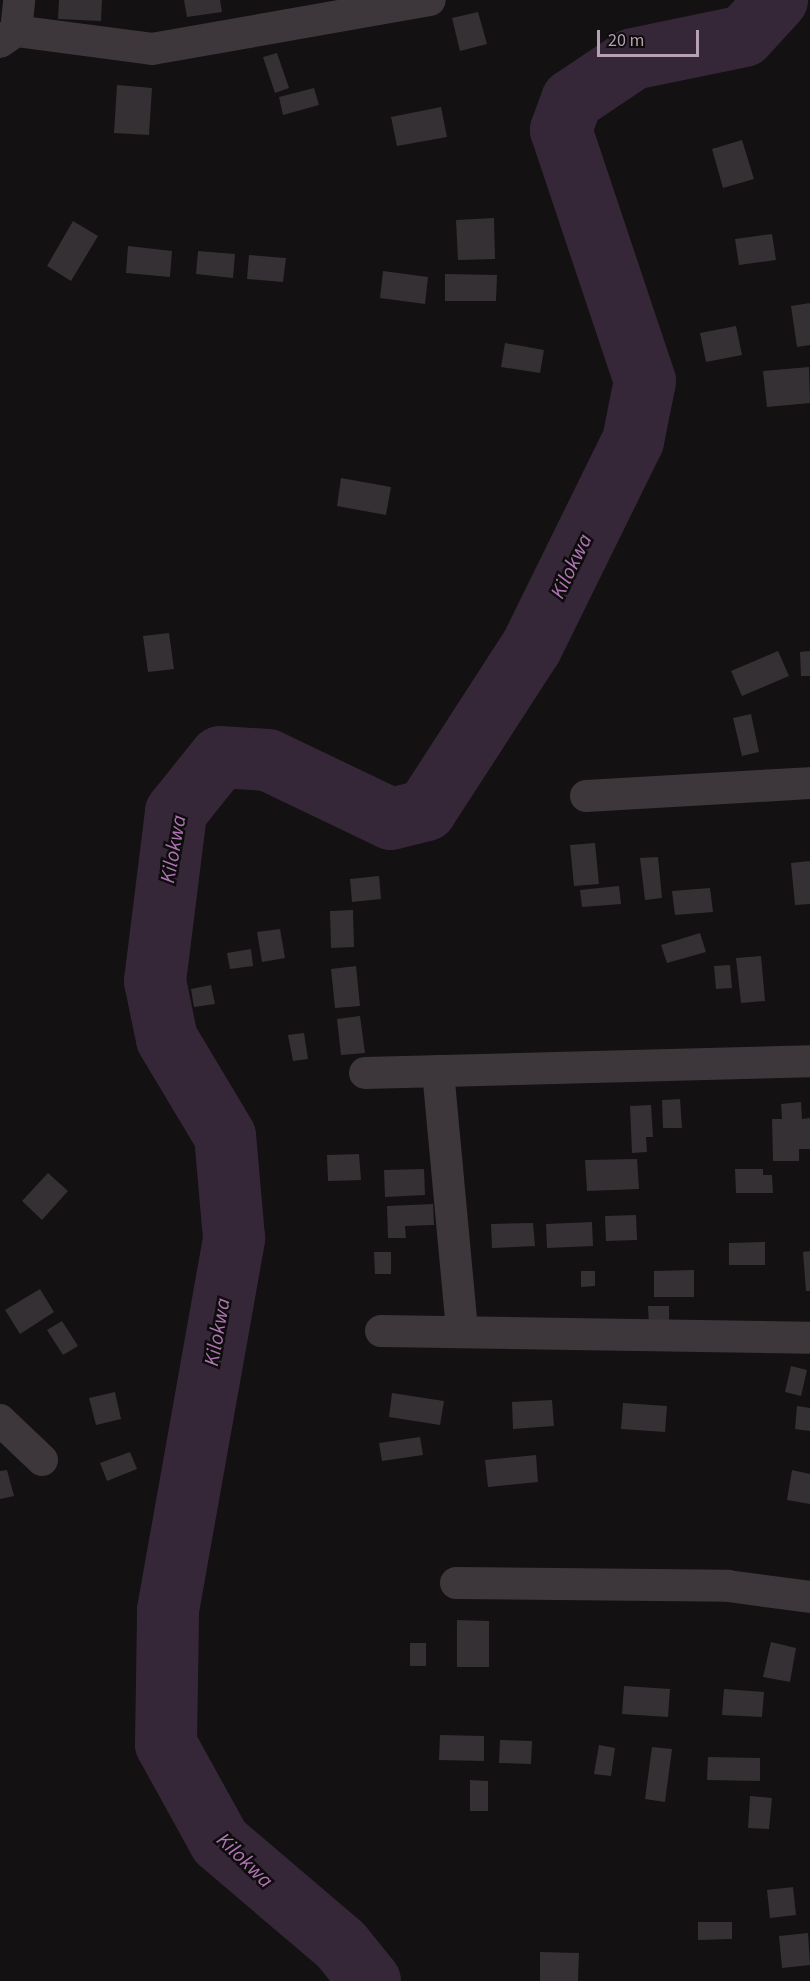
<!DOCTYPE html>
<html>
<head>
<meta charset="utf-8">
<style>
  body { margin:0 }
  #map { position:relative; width:810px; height:1981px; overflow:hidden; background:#131112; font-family:"Source Sans 3",sans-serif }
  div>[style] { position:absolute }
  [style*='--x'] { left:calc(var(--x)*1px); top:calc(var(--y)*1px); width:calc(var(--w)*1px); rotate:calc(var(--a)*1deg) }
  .river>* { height:62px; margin:-31px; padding:0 31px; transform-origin:31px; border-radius:31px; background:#362738 }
  .building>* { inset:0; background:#353034 }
  .street>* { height:32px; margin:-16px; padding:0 16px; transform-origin:16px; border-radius:16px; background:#3d363b }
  span { translate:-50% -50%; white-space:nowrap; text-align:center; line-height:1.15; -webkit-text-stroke:5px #0e0c0d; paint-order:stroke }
  .water-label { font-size:21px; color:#b075b4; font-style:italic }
  .scale { position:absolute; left:597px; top:30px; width:102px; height:27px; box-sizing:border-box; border:3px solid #b5a1b2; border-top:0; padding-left:8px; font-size:18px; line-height:21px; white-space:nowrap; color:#b5a1b2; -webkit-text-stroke:4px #0e0c0d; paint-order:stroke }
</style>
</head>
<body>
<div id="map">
  <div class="river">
    <div style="--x:370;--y:1981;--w:46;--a:-128.9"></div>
    <div style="--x:341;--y:1945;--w:159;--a:-139.6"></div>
    <div style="--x:220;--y:1842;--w:112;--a:-118.9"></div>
    <div style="--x:166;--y:1744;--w:134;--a:-89.1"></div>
    <div style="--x:168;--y:1610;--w:378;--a:-79.9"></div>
    <div style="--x:234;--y:1238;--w:102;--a:-95"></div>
    <div style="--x:225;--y:1136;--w:113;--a:-120.9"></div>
    <div style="--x:167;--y:1039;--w:59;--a:-101.7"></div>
    <div style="--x:155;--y:981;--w:170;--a:-82.9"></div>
    <div style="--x:176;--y:812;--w:70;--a:-51.3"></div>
    <div style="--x:220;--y:757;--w:48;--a:3.6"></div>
    <div style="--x:268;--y:760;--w:136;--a:25.6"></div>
    <div style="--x:391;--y:819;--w:36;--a:-14"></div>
    <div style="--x:426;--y:810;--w:193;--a:-57.1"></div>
    <div style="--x:531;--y:648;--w:231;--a:-63.8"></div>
    <div style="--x:633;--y:441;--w:61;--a:-78.7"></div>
    <div style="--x:645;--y:381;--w:265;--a:-108.5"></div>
    <div style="--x:561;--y:130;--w:32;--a:-70"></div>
    <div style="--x:572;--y:100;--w:73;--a:-33.9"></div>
    <div style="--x:633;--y:59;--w:113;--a:-11.7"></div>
    <div style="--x:744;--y:36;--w:49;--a:-47.5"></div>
  </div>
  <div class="building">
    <div style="clip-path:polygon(59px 0,102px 0,101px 21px,58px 19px)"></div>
    <div style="clip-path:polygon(184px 0,220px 0,222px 12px,187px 17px)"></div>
    <div style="clip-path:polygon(478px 12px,487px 44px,460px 51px,452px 18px)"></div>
    <div style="clip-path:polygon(277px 53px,289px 88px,275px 93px,263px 57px)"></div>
    <div style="clip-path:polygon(117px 85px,152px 88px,149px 135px,114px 133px)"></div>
    <div style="clip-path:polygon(314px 88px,319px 105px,283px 115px,279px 97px)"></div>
    <div style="clip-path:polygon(441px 107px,447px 137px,397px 146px,391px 117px)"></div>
    <div style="clip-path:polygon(742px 140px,754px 179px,723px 188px,712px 149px)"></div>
    <div style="clip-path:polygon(494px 218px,495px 259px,458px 260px,456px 220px)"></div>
    <div style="clip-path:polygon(73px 221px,98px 236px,71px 281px,47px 266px)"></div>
    <div style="clip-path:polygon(772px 234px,776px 260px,739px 265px,735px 239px)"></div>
    <div style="clip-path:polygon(128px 246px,172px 251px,170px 277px,126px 273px)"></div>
    <div style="clip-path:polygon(198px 251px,235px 254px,233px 278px,196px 274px)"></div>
    <div style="clip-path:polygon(249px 255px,286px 258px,283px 282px,247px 279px)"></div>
    <div style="clip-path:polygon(383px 271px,428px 277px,425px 304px,380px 298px)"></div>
    <div style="clip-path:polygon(445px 274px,497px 275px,496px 301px,445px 301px)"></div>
    <div style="clip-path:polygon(810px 303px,810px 345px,797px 347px,791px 306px)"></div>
    <div style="clip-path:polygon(736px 326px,742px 355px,706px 362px,700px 333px)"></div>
    <div style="clip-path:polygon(505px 343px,544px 350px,540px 373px,501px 367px)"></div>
    <div style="clip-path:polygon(809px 367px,810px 403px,767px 407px,763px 371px)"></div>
    <div style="clip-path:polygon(341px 478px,391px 487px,386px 515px,337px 506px)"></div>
    <div style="clip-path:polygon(169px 633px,174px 669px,148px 672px,143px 636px)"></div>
    <div style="clip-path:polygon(778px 651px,789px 676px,742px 696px,731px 671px)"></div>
    <div style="clip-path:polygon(810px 651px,810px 676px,801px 676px,800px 652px)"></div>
    <div style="clip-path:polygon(751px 714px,759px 752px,742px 756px,733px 718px)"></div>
    <div style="clip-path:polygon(595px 843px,599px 884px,574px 886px,570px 845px)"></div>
    <div style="clip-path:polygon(658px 857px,662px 898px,645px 900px,640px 858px)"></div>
    <div style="clip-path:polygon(810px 861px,810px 904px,795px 905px,791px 863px)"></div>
    <div style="clip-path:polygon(379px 876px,381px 899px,352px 902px,350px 879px)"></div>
    <div style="clip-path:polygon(619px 886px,621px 904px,582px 907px,580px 890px)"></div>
    <div style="clip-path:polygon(710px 888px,713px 912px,675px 915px,672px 891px)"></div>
    <div style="clip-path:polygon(353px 910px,354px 947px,331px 948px,330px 911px)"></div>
    <div style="clip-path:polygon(280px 929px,285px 958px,262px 962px,257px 932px)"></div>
    <div style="clip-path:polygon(700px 933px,706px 952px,667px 963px,661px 945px)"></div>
    <div style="clip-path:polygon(251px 949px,253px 966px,230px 969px,227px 953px)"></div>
    <div style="clip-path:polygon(761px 956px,765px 1001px,741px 1003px,736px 958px)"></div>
    <div style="clip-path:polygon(730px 965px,732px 988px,716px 989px,714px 966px)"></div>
    <div style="clip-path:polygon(356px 966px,360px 1006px,335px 1008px,331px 969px)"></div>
    <div style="clip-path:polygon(211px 985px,215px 1004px,194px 1007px,191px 989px)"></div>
    <div style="clip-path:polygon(360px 1016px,365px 1053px,341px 1055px,337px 1019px)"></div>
    <div style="clip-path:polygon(304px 1033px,308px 1059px,293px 1061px,288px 1035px)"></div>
    <div style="clip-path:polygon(680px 1099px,682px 1128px,663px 1128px,662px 1100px)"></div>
    <div style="clip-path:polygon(801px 1102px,802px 1119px,810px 1118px,810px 1149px,799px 1149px,799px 1161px,773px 1161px,772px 1119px,782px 1119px,781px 1104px)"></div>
    <div style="clip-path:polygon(651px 1105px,653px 1137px,646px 1137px,647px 1152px,632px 1153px,630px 1106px)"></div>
    <div style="clip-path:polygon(359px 1154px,361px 1180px,328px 1181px,327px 1155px)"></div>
    <div style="clip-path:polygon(637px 1159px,639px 1189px,587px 1191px,585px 1160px)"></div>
    <div style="clip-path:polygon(424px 1169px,425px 1195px,385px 1197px,384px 1170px)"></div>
    <div style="clip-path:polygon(735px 1169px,763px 1169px,763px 1175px,772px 1175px,773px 1193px,736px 1193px)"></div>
    <div style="clip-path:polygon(48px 1173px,68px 1191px,42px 1220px,22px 1201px)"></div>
    <div style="clip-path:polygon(433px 1204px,434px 1225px,405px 1226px,406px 1238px,388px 1238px,387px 1206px)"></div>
    <div style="clip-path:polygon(636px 1215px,637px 1240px,606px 1241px,605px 1216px)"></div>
    <div style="clip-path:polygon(592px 1222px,593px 1246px,547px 1248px,546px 1224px)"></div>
    <div style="clip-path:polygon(533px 1223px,535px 1246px,492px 1248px,491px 1224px)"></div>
    <div style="clip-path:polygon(765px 1242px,765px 1265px,729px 1265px,729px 1243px)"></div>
    <div style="clip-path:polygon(810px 1251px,810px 1291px,806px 1291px,803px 1252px)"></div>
    <div style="clip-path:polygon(374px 1252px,391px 1252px,391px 1274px,375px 1274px)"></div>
    <div style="clip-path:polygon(694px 1270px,694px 1297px,654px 1297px,654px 1271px)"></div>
    <div style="clip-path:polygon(581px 1271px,595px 1271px,595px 1286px,581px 1287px)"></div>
    <div style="clip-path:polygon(40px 1289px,54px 1312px,20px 1334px,5px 1310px)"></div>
    <div style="clip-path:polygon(648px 1306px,669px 1306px,669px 1326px,649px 1326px)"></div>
    <div style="clip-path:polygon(62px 1321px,78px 1346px,63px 1355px,47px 1330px)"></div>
    <div style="clip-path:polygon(791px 1366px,807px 1370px,801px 1396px,785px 1392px)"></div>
    <div style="clip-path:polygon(115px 1392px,121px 1419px,96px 1425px,89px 1398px)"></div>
    <div style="clip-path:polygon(392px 1393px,444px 1401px,440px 1425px,389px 1417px)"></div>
    <div style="clip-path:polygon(552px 1400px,554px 1426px,513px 1429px,512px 1402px)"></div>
    <div style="clip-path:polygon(623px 1403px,667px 1406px,665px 1432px,621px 1429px)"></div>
    <div style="clip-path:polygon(797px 1406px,810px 1408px,810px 1431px,795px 1429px)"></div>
    <div style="clip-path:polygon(420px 1437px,423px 1455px,382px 1461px,379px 1443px)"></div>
    <div style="clip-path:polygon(130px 1452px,137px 1469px,107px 1481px,100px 1463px)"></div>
    <div style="clip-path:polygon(536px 1455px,538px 1482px,488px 1487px,485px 1460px)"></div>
    <div style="clip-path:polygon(7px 1470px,14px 1496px,0 1499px,0 1471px)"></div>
    <div style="clip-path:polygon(792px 1470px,810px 1474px,810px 1504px,787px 1500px)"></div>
    <div style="clip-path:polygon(457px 1620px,489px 1621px,489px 1667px,457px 1667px)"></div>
    <div style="clip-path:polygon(771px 1642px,796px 1648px,790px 1682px,763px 1677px)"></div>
    <div style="clip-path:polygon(410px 1643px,426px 1643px,426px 1666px,410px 1666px)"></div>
    <div style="clip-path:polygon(624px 1686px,670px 1689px,668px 1717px,622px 1714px)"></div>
    <div style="clip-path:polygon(724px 1689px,764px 1692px,762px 1717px,722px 1715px)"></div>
    <div style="clip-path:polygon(440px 1735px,484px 1736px,484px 1761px,439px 1760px)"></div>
    <div style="clip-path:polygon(500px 1740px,532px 1741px,531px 1764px,499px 1763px)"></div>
    <div style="clip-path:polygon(599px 1745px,615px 1748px,611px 1776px,594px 1774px)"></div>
    <div style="clip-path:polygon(652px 1747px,672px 1749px,665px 1802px,645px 1799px)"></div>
    <div style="clip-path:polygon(708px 1757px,760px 1758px,760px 1781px,707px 1780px)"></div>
    <div style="clip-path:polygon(470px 1780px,488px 1781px,488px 1811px,470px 1811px)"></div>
    <div style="clip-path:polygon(750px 1796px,772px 1798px,769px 1829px,748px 1828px)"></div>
    <div style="clip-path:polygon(793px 1887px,796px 1915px,770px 1918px,767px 1890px)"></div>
    <div style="clip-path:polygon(698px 1922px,732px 1922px,732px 1939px,698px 1940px)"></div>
    <div style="clip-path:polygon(808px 1933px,810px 1965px,782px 1968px,779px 1936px)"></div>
    <div style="clip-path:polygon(540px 1952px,579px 1953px,578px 1981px,540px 1981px)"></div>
  </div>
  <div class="street">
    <div style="--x:16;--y:31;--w:137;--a:7.5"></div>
    <div style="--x:152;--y:49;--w:282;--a:-10"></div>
    <div style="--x:0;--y:42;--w:19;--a:-35"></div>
    <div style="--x:16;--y:31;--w:31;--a:-84"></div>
    <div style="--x:586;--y:796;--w:224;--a:-3.3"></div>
    <div style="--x:438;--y:1071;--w:262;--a:84.7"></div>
    <div style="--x:365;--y:1073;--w:445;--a:-1.5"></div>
    <div style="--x:381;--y:1331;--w:429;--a:0.9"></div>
    <div style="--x:0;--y:1420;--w:58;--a:43.6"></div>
    <div style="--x:456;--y:1583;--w:272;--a:0.6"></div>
    <div style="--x:728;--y:1586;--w:83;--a:7.6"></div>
  </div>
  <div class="water-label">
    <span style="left:571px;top:566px;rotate:-64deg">Kilokwa</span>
    <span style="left:173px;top:849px;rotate:-80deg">Kilokwa</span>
    <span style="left:217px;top:1332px;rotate:-80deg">Kilokwa</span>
    <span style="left:245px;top:1860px;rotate:44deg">Kilokwa</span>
  </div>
  <div class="scale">20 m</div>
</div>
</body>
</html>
